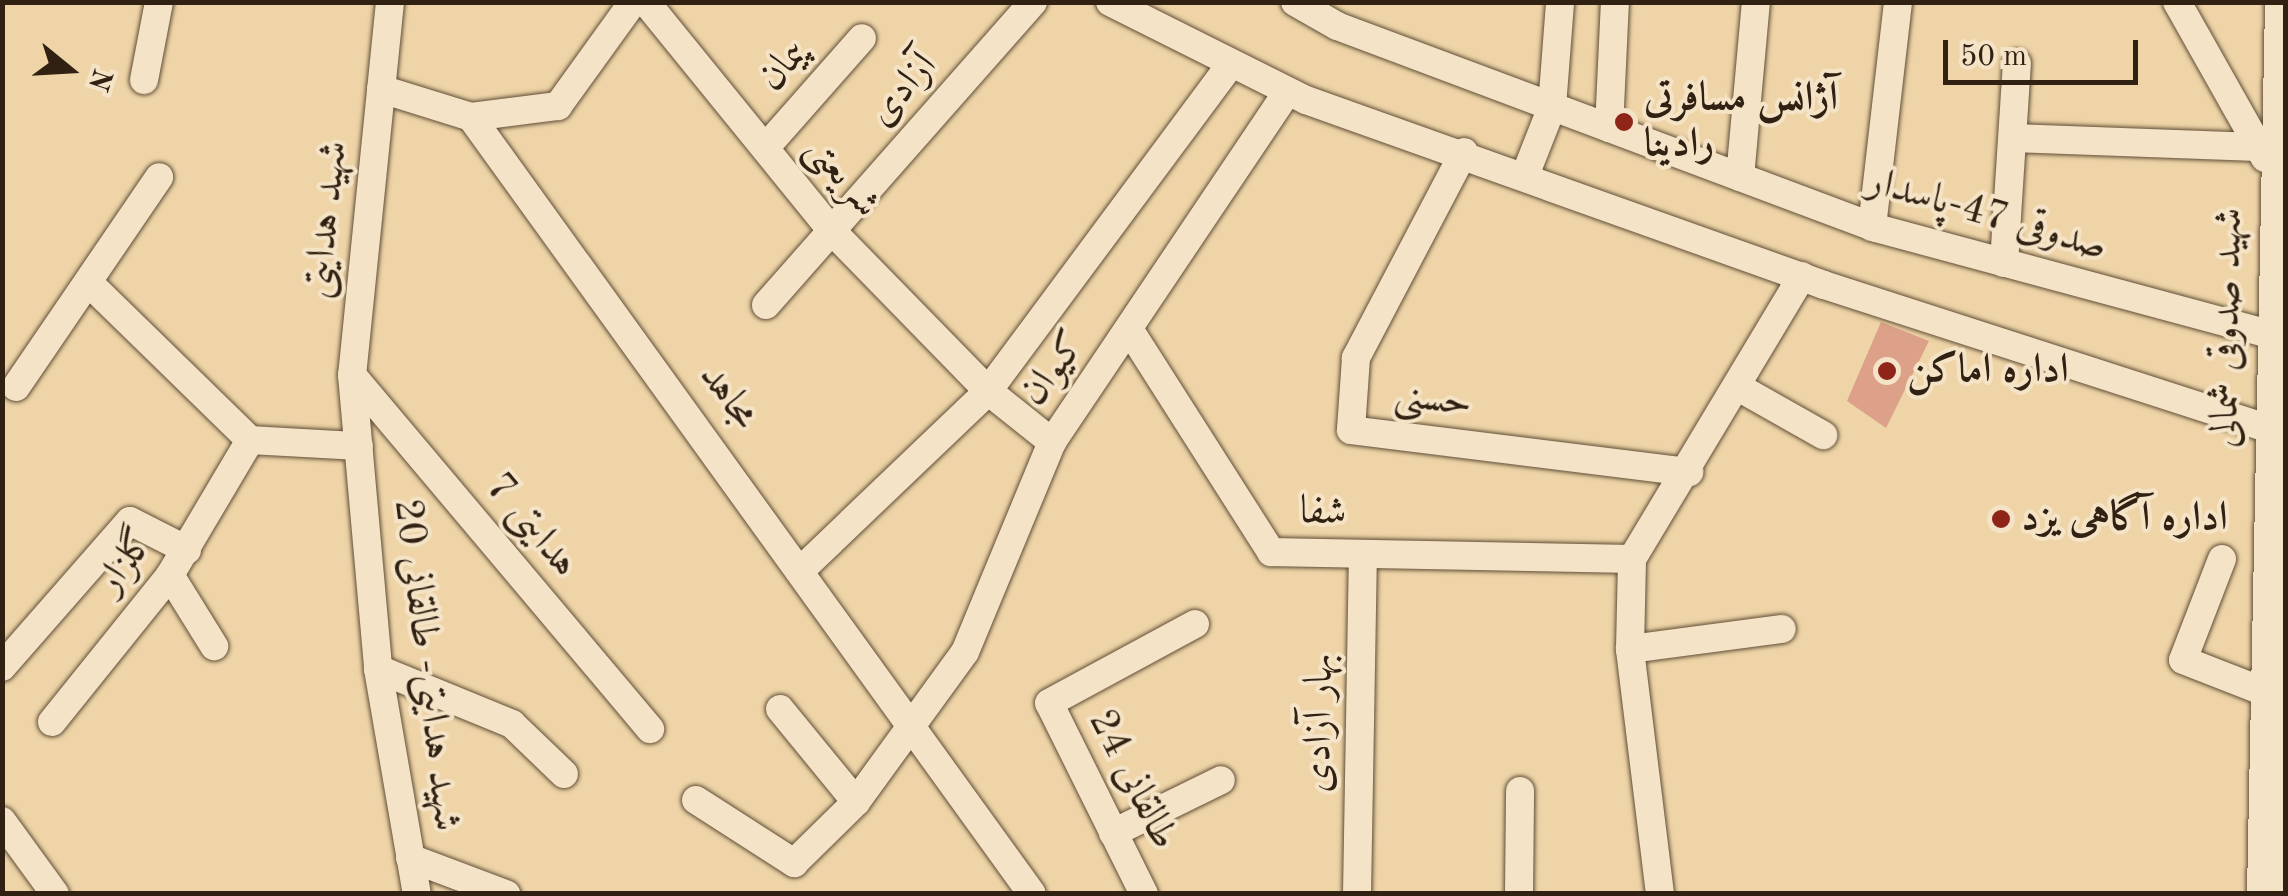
<!DOCTYPE html>
<html>
<head>
<meta charset="utf-8">
<style>
  body { margin:0 }
  #map { position:relative; width:2288px; height:896px; overflow:hidden; background:#eed4a7; font-family:"Old Standard TT",Amiri,serif }
  div>[style] { position:absolute }
  [style*='--x'] { left:calc(var(--x)*1px); top:calc(var(--y)*1px); width:calc(var(--w)*1px); rotate:calc(var(--a)*1deg) }
  .building>* { inset:0; background:#dca188 }
  .roads { filter:drop-shadow(0 0 2px #604e37) drop-shadow(0 0 2px #604e37) }
  .minor>* { height:28px; margin:-14px; padding:0 14px; transform-origin:14px; border-radius:14px; background:#f4e3c6 }
  .secondary>* { height:38px; margin:-19px; padding:0 19px; transform-origin:19px; border-radius:19px; background:#f4e3c6 }
  .dots>* { width:28px; height:28px; translate:-50% -50%; box-sizing:border-box; border:5px solid #f4e3c6; border-radius:50% }
  span { translate:-50% -50%; white-space:nowrap; text-align:center; line-height:1.15; -webkit-text-stroke:8px #f4e3c6; paint-order:stroke }
  .street-label { font-size:40px; color:#302112 }
  .poi-label { font-size:40px; color:#302112; font-weight:700 }
  .left { translate:0 -50%; text-align:left }
  .frame { position:absolute; inset:0; border:5px solid #302112; pointer-events:none }
  .north { position:absolute; left:20px; top:20px; width:100px; height:100px; -webkit-text-stroke:8px #f4e3c6; paint-order:stroke; rotate:108deg; font-size:28px; font-weight:700; line-height:40px; text-align:center; color:#302112 }
  .north::after { content:''; display:block; margin:auto; width:35px; height:45px; background:#302112; clip-path:polygon(50% 0,100% 100%,50% 72%,0 100%) }
  .scale { position:absolute; left:1943px; top:40px; width:195px; height:45px; box-sizing:border-box; border:5px solid #302112; border-top:0; padding-left:12px; font-size:30px; line-height:35px; white-space:nowrap; color:#302112; -webkit-text-stroke:8px #f4e3c6; paint-order:stroke }
</style>
</head>
<body>
<div id="map">
  <div class="building">
    <div style="clip-path:polygon(1881px 322px,1929px 341px,1886px 428px,1847px 401px)"></div>
  </div>
  <div class="roads">
    <div class="minor">
      <div style="--x:390;--y:2;--w:375;--a:95.8"></div>
      <div style="--x:352;--y:375;--w:295;--a:84.9"></div>
      <div style="--x:378;--y:669;--w:228;--a:80.2"></div>
      <div style="--x:646;--y:2;--w:295;--a:50.9"></div>
      <div style="--x:832;--y:231;--w:223;--a:45.7"></div>
      <div style="--x:988;--y:391;--w:82;--a:38.6"></div>
      <div style="--x:1110;--y:2;--w:219;--a:26.6"></div>
      <div style="--x:1306;--y:100;--w:550;--a:19.65"></div>
      <div style="--x:1824;--y:285;--w:471;--a:17.9"></div>
      <div style="--x:1295;--y:2;--w:48;--a:29.7"></div>
      <div style="--x:1337;--y:26;--w:576;--a:20.54"></div>
      <div style="--x:1876;--y:228;--w:411;--a:15.1"></div>
      <div style="--x:2177;--y:2;--w:179;--a:60.6"></div>
      <div style="--x:144;--y:80;--w:79;--a:-79.1"></div>
      <div style="--x:381;--y:89;--w:94;--a:17.3"></div>
      <div style="--x:471;--y:117;--w:88;--a:-7.2"></div>
      <div style="--x:558;--y:106;--w:128;--a:-54.2"></div>
      <div style="--x:471;--y:117;--w:958;--a:54.17"></div>
      <div style="--x:1609;--y:128;--w:126;--a:-87.3"></div>
      <div style="--x:2013;--y:138;--w:244;--a:2.1"></div>
      <div style="--x:766;--y:147;--w:145;--a:-48.6"></div>
      <div style="--x:1464;--y:152;--w:233;--a:117.7"></div>
      <div style="--x:1356;--y:358;--w:72;--a:94"></div>
      <div style="--x:1351;--y:430;--w:341;--a:7.1"></div>
      <div style="--x:1526;--y:173;--w:71;--a:-68.5"></div>
      <div style="--x:1552;--y:107;--w:105;--a:-85.6"></div>
      <div style="--x:1740;--y:177;--w:176;--a:-84.8"></div>
      <div style="--x:1872;--y:227;--w:226;--a:-83.4"></div>
      <div style="--x:2004;--y:263;--w:200;--a:-86.3"></div>
      <div style="--x:88;--y:282;--w:226;--a:44.3"></div>
      <div style="--x:766;--y:305;--w:404;--a:-48.6"></div>
      <div style="--x:1131;--y:332;--w:261;--a:57.5"></div>
      <div style="--x:1271;--y:552;--w:361;--a:1.1"></div>
      <div style="--x:352;--y:375;--w:463;--a:49.9"></div>
      <div style="--x:16;--y:387;--w:254;--a:-55.7"></div>
      <div style="--x:1738;--y:387;--w:98;--a:29.5"></div>
      <div style="--x:2222;--y:559;--w:108;--a:111.1"></div>
      <div style="--x:2183;--y:660;--w:90;--a:21.4"></div>
      <div style="--x:801;--y:570;--w:259;--a:-43.7"></div>
      <div style="--x:988;--y:391;--w:405;--a:-53.4"></div>
      <div style="--x:170;--y:575;--w:84;--a:58.2"></div>
      <div style="--x:1630;--y:649;--w:153;--a:-7.5"></div>
      <div style="--x:2;--y:667;--w:194;--a:-48.8"></div>
      <div style="--x:130;--y:521;--w:64;--a:27"></div>
      <div style="--x:378;--y:669;--w:145;--a:22.3"></div>
      <div style="--x:512;--y:724;--w:72;--a:43.9"></div>
      <div style="--x:780;--y:709;--w:120;--a:50.7"></div>
      <div style="--x:52;--y:722;--w:189;--a:-51.2"></div>
      <div style="--x:170;--y:575;--w:157;--a:-59.3"></div>
      <div style="--x:250;--y:440;--w:109;--a:3.2"></div>
      <div style="--x:696;--y:800;--w:117;--a:32.7"></div>
      <div style="--x:794;--y:863;--w:87;--a:-44.5"></div>
      <div style="--x:856;--y:802;--w:185;--a:-54"></div>
      <div style="--x:965;--y:652;--w:227;--a:-67.5"></div>
      <div style="--x:1052;--y:442;--w:422;--a:-56.1"></div>
      <div style="--x:2;--y:821;--w:90;--a:54"></div>
      <div style="--x:1113;--y:833;--w:120;--a:-26.1"></div>
      <div style="--x:410;--y:858;--w:103;--a:20.6"></div>
      <div style="--x:1144;--y:894;--w:213;--a:-116.4"></div>
      <div style="--x:1049;--y:703;--w:166;--a:-28.4"></div>
      <div style="--x:1357;--y:894;--w:339;--a:-89"></div>
      <div style="--x:1519;--y:894;--w:103;--a:-89.4"></div>
      <div style="--x:1660;--y:894;--w:247;--a:-97"></div>
      <div style="--x:1630;--y:649;--w:90;--a:-88.7"></div>
      <div style="--x:1632;--y:559;--w:330;--a:-59"></div>
    </div>
    <div class="secondary">
      <div style="--x:2266;--y:894;--w:892;--a:-88.84"></div>
    </div>
  </div>
  <div class="dots">
    <div style="left:1624px;top:122px;background:#8f2418"></div>
    <div style="left:1887px;top:371px;background:#8f2418"></div>
    <div style="left:2001px;top:519px;background:#8f2418"></div>
  </div>
  <div class="street-label">
    <span style="left:784px;top:66px;rotate:-49deg">پیمان</span>
    <span style="left:903px;top:90px;rotate:-49deg">آزادی</span>
    <span style="left:842px;top:177px;rotate:50deg">شریعتی</span>
    <span style="left:1987px;top:215px;rotate:16deg">صدوقی 47-پاسدار</span>
    <span style="left:327px;top:220px;rotate:-84deg">شهید هدایتی</span>
    <span style="left:2228px;top:328px;rotate:-89deg">شهید صدوقی شمالی</span>
    <span style="left:1054px;top:369px;rotate:-53deg">کیوان</span>
    <span style="left:728px;top:397px;rotate:54deg">مجاهد</span>
    <span style="left:1433px;top:400px;rotate:7deg">حسنی</span>
    <span style="left:1323px;top:513px;rotate:2deg">شفا</span>
    <span style="left:531px;top:526px;rotate:50deg">هدایتی 7</span>
    <span style="left:126px;top:562px;rotate:-53deg">گلزار</span>
    <span style="left:426px;top:665px;rotate:83deg">شهید هدایتی- طالقانی 20</span>
    <span style="left:1320px;top:723px;rotate:-89deg">بهار آزادی</span>
    <span style="left:1132px;top:780px;rotate:63deg">طالقانی 24</span>
  </div>
  <div class="poi-label">
    <span class="left" style="left:1644px;top:122px">آژانس مسافرتی<br>رادینا</span>
    <span class="left" style="left:1907px;top:371px">اداره اماکن</span>
    <span class="left" style="left:2021px;top:519px">اداره آگاهی یزد</span>
  </div>
  <div class="frame"></div>
  <div class="north">N</div>
  <div class="scale">50 m</div>
</div>
</body>
</html>
